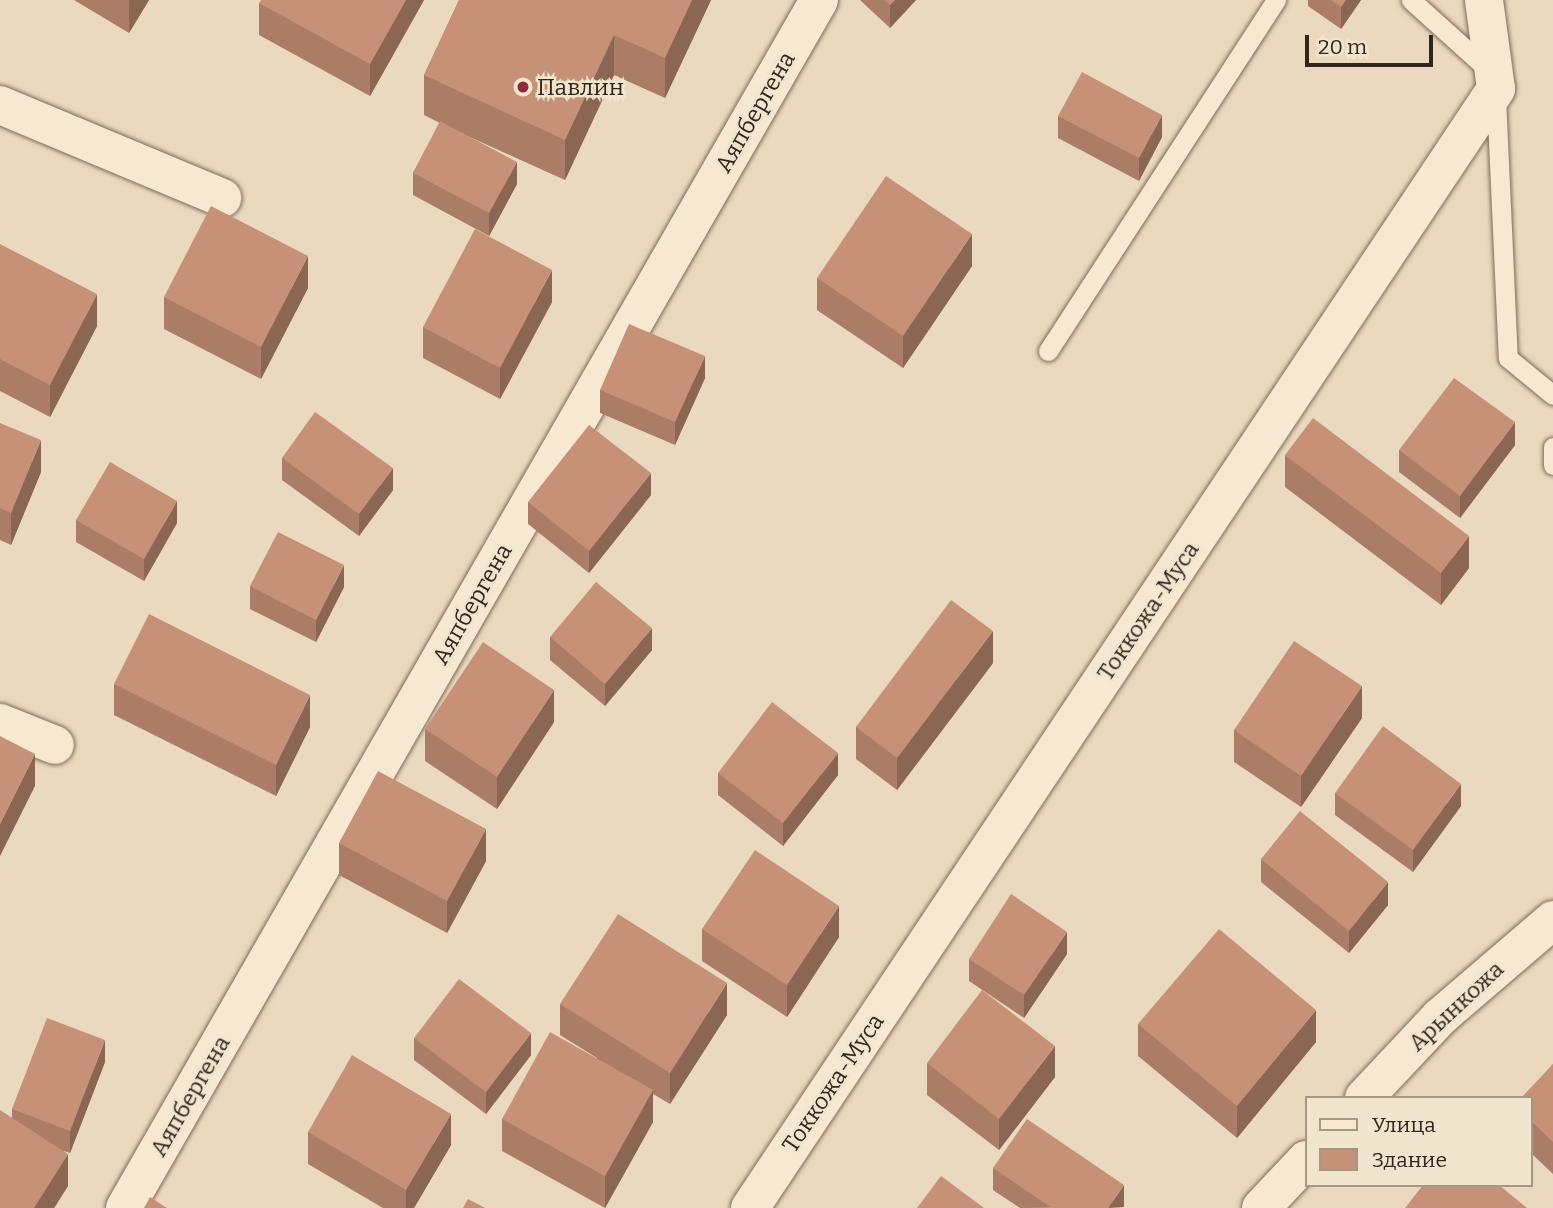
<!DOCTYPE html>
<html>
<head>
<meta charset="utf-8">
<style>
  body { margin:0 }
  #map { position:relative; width:1553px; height:1208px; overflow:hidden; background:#ead9bf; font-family:Bitter,serif }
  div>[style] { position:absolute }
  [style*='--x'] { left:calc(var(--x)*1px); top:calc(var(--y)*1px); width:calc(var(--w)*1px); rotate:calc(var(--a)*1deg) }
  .roads { filter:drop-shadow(0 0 2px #826b59) drop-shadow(0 0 2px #826b59) }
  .service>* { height:19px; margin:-9.5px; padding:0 9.5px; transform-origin:9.5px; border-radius:9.5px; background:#f6e8d1 }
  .minor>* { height:38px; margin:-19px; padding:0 19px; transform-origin:19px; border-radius:19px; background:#f6e8d1 }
  .wall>* { inset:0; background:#ab7d66 }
  .shaded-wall>* { inset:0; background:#8b6653 }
  .building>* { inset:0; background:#c79177 }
  .dots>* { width:19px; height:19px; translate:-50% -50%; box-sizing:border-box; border:4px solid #f2e5ce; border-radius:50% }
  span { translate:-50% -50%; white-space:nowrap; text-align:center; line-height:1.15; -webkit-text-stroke:5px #f2e5ce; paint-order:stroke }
  .poi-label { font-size:23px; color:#32251c }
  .left { translate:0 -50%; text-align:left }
  .street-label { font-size:23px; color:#32251c }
  .legend { position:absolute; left:1305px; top:1096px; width:228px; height:91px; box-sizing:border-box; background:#f2e5ce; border:2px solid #a59887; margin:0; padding:9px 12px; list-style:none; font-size:21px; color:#32251c }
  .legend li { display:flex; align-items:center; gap:14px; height:35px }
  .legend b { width:35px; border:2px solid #a59887 }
  .scale { position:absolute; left:1305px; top:35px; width:128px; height:32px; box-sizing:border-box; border:4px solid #32251c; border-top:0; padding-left:9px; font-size:21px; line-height:24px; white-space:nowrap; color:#32251c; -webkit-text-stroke:5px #f2e5ce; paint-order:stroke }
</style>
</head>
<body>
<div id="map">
  <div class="roads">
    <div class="service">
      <div style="--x:1411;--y:0;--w:108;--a:42"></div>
      <div style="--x:1496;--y:97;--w:261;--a:87.4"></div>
      <div style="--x:1508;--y:358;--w:58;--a:39.4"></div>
      <div style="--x:1048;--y:351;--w:419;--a:-57"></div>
      <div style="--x:1553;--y:447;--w:18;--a:90"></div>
    </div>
    <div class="minor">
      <div style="--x:0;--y:105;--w:241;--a:22.7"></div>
      <div style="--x:0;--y:723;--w:59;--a:21.8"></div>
      <div style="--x:1364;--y:1098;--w:111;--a:-46.8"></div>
      <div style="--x:1440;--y:1017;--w:149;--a:-40.6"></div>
      <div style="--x:125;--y:1208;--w:1393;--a:-60.12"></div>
      <div style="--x:750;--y:1208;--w:1345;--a:-56.31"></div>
      <div style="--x:1496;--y:89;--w:90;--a:-97.7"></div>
      <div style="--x:1261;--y:1208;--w:66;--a:-46.8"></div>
    </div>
  </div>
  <div class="wall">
    <div style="clip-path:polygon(74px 0,149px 0,129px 33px)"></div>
    <div style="clip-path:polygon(424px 0,370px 96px,259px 35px,259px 3px)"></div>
    <div style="clip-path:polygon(459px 0,711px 0,665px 98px,614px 75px,565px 180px,463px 134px,517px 184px,489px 236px,413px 195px,413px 173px,440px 123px,424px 115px,424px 75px)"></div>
    <div style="clip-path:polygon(860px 0,916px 0,890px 28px)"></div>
    <div style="clip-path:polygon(1308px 0,1361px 0,1341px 29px,1308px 6px)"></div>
    <div style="clip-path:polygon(1058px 116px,1162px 137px,1139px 181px,1058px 138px)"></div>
    <div style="clip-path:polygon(0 245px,97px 326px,50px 417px,0 391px)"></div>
    <div style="clip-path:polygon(972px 266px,903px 368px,817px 310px,817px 278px)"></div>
    <div style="clip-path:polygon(308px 288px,261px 379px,164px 329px,164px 297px)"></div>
    <div style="clip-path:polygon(552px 302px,500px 399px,423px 358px,423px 327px)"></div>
    <div style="clip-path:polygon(705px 378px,675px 445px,600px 413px,600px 390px)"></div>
    <div style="clip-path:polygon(0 423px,41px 472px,11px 545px,0 540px)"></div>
    <div style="clip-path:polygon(1515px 445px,1460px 518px,1399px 472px,1399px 450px)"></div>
    <div style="clip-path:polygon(1285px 455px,1469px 568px,1441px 605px,1285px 487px)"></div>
    <div style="clip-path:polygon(282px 458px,393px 490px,359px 536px,282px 480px)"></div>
    <div style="clip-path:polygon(651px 495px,589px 573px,528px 524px,528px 502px)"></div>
    <div style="clip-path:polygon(76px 520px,177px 523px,144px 581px,76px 542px)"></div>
    <div style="clip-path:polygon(250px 586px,344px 587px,316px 642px,250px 609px)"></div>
    <div style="clip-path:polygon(550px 637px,652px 650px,605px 706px,550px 660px)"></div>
    <div style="clip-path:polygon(993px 663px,897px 790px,856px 759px,856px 727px)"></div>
    <div style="clip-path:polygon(114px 684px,310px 727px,276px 796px,114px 715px)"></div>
    <div style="clip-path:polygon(1362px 718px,1301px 807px,1234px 762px,1234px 730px)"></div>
    <div style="clip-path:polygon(554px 722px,497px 809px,425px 761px,425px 729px)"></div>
    <div style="clip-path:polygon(718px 773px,838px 775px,783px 846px,718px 795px)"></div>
    <div style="clip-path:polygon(1335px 793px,1461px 806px,1413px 872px,1335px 815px)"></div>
    <div style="clip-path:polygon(339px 843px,486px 861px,447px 933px,339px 875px)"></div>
    <div style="clip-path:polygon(1261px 859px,1388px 905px,1349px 953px,1261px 882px)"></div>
    <div style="clip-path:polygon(702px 929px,839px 937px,787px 1017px,702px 961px)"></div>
    <div style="clip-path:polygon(1067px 954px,1024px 1018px,969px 981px,969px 959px)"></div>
    <div style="clip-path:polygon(560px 1004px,727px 1015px,670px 1104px,653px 1094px,653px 1122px,605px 1208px,502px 1151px,502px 1119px,597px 1058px,560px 1035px)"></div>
    <div style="clip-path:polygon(1138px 1024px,1316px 1042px,1237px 1138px,1138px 1056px)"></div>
    <div style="clip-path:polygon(414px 1038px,531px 1055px,486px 1114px,414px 1060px)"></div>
    <div style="clip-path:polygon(105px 1062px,70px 1153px,64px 1151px,68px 1186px,54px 1208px,0 1208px,12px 1118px,12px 1109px)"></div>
    <div style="clip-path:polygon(927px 1063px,1055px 1077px,999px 1150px,927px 1095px)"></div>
    <div style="clip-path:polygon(1553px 1064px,1553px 1174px,1530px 1152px,1530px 1098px)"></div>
    <div style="clip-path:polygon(308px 1132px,451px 1145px,414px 1208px,383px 1208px,308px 1164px)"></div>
    <div style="clip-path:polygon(993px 1168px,1124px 1207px,1020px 1208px,993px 1190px)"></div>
  </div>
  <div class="shaded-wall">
    <div style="clip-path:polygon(130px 0,149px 0,129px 33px,129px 1px)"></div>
    <div style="clip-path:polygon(406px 0,424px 0,370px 96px,370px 64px)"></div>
    <div style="clip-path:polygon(692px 0,711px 0,665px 98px,665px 58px)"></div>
    <div style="clip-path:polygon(895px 0,916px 0,890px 28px,890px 5px)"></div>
    <div style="clip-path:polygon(1346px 0,1361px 0,1341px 29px,1341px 7px)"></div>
    <div style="clip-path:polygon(614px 35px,614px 75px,565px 180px,565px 140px)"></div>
    <div style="clip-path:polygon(1162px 115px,1162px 137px,1139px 181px,1139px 158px)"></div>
    <div style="clip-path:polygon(517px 162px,517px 184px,489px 236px,489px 213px)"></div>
    <div style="clip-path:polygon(972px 234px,972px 266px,903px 368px,903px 336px)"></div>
    <div style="clip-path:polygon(308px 256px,308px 288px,261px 379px,261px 347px)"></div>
    <div style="clip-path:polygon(552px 270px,552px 302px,500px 399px,500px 368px)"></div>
    <div style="clip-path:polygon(97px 294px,97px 326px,50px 417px,50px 385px)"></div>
    <div style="clip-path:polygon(705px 356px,705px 378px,675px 445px,675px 422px)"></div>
    <div style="clip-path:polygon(1515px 422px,1515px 445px,1460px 518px,1460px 496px)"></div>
    <div style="clip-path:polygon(41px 440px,41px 472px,11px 545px,11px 513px)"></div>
    <div style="clip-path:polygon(393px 468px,393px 490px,359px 536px,359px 514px)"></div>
    <div style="clip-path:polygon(651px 473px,651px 495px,589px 573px,589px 551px)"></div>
    <div style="clip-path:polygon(177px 501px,177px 523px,144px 581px,144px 559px)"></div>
    <div style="clip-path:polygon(1469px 536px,1469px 568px,1441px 605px,1441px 573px)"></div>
    <div style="clip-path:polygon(344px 565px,344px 587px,316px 642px,316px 620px)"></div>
    <div style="clip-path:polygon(652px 628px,652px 650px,605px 706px,605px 684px)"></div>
    <div style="clip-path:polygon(993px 631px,993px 663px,897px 790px,897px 758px)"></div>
    <div style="clip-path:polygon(1362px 686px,1362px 718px,1301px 807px,1301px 776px)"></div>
    <div style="clip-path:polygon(554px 690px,554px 722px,497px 809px,497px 777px)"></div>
    <div style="clip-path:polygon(310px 695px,310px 727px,276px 796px,276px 765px)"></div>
    <div style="clip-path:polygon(838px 753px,838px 775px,783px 846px,783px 823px)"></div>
    <div style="clip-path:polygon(35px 754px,35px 786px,0 856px,0 824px)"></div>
    <div style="clip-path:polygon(1461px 784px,1461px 806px,1413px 872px,1413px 850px)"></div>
    <div style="clip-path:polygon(486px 829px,486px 861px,447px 933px,447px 901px)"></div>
    <div style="clip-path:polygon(1388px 882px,1388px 905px,1349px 953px,1349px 931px)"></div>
    <div style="clip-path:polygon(839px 906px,839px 937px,787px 1017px,787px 985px)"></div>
    <div style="clip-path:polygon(1067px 932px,1067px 954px,1024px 1018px,1024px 995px)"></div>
    <div style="clip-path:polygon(727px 983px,727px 1015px,670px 1104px,670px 1073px)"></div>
    <div style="clip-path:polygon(1316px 1010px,1316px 1042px,1237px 1138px,1237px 1106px)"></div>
    <div style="clip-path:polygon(531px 1033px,531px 1055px,486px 1114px,486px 1092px)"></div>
    <div style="clip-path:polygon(105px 1040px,105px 1062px,70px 1153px,70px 1131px)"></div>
    <div style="clip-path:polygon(1055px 1046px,1055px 1077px,999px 1150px,999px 1119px)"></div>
    <div style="clip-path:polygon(653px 1090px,653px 1122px,605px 1208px,605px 1176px)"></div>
    <div style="clip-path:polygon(451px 1114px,451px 1145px,414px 1208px,406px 1208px,406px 1190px)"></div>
    <div style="clip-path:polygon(68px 1154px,68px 1186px,54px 1208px,34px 1208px)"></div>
    <div style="clip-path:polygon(1124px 1185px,1124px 1207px,1108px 1208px)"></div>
  </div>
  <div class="building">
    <div style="clip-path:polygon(261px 0,406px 0,370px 64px,259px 3px)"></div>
    <div style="clip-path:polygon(459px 0,692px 0,665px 58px,614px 35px,565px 140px,424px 75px)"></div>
    <div style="clip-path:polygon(884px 0,895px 0,890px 5px)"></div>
    <div style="clip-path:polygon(1331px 0,1346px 0,1341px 7px)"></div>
    <div style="clip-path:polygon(1082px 72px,1162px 115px,1139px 158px,1058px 116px)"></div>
    <div style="clip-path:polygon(440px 121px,517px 162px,489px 213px,413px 173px)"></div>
    <div style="clip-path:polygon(886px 176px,972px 234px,903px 336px,817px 278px)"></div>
    <div style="clip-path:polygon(211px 206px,308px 256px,261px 347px,164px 297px)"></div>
    <div style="clip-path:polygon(475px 229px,552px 270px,500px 368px,423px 327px)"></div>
    <div style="clip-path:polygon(0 244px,97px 294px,50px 385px,0 359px)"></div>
    <div style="clip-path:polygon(629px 324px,705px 356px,675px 422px,600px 390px)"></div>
    <div style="clip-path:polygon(1454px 378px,1515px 422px,1460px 496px,1399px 450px)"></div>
    <div style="clip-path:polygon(315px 412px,393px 468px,359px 514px,282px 458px)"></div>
    <div style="clip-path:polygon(1313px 418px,1469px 536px,1441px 573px,1285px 455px)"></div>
    <div style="clip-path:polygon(0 423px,41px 440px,11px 513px,0 508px)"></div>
    <div style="clip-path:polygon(589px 425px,651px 473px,589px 551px,528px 502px)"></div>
    <div style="clip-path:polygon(110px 462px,177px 501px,144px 559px,76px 520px)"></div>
    <div style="clip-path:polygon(278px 532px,344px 565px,316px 620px,250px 586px)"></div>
    <div style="clip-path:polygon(596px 582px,652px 628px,605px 684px,550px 637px)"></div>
    <div style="clip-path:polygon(951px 600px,993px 631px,897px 758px,856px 727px)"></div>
    <div style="clip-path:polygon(149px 614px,310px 695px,276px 765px,114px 684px)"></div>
    <div style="clip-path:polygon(1294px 641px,1362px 686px,1301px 776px,1234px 730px)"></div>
    <div style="clip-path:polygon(483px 642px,554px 690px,497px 777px,425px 729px)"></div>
    <div style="clip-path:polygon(772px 702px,838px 753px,783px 823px,718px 773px)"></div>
    <div style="clip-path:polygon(1383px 726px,1461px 784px,1413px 850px,1335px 793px)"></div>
    <div style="clip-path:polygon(0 736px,35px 754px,0 824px)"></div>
    <div style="clip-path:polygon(378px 771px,486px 829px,447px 901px,339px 843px)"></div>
    <div style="clip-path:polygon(1300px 811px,1388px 882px,1349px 931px,1261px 859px)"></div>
    <div style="clip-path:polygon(755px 850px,839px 906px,787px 985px,702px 929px)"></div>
    <div style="clip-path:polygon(1011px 894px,1067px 932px,1024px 995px,969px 959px)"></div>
    <div style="clip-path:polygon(618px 914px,727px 983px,670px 1073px,560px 1004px)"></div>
    <div style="clip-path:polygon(1219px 929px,1316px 1010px,1237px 1106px,1138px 1024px)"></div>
    <div style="clip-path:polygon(459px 979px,531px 1033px,486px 1092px,414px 1038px)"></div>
    <div style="clip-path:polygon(982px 990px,1055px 1046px,999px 1119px,927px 1063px)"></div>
    <div style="clip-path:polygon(47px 1018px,105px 1040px,70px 1131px,12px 1109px)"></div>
    <div style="clip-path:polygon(550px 1032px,653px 1090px,605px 1176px,502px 1119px)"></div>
    <div style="clip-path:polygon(352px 1055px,451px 1114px,406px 1190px,308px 1132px)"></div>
    <div style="clip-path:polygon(1553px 1064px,1553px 1142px,1530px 1120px,1530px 1098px,1521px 1098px)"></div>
    <div style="clip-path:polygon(0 1110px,68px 1154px,34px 1208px,0 1208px)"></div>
    <div style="clip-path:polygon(1027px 1119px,1124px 1185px,1108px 1208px,1052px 1208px,993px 1168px)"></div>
    <div style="clip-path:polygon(941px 1176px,984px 1208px,917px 1208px)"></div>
    <div style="clip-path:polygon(1423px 1185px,1499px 1185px,1527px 1208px,1405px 1208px)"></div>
    <div style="clip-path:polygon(150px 1197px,167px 1208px,144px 1208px)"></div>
    <div style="clip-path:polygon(468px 1199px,485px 1208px,463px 1208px)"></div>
  </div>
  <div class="dots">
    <div style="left:523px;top:87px;background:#8d2c36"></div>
  </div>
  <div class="poi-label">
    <span class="left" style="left:537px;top:87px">Павлин</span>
  </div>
  <div class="street-label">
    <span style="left:755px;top:112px;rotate:-60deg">Аяпбергена</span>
    <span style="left:472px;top:604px;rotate:-60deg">Аяпбергена</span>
    <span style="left:1148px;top:611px;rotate:-56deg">Токкожа-Муса</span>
    <span style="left:1456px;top:1006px;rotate:-43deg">Арынкожа</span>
    <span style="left:833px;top:1083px;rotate:-56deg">Токкожа-Муса</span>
    <span style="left:190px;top:1096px;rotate:-60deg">Аяпбергена</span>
  </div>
  <ul class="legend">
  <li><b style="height:9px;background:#f6e8d1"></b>Улица</li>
  <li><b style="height:19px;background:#c79177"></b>Здание</li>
  </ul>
  <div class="scale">20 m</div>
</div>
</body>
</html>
